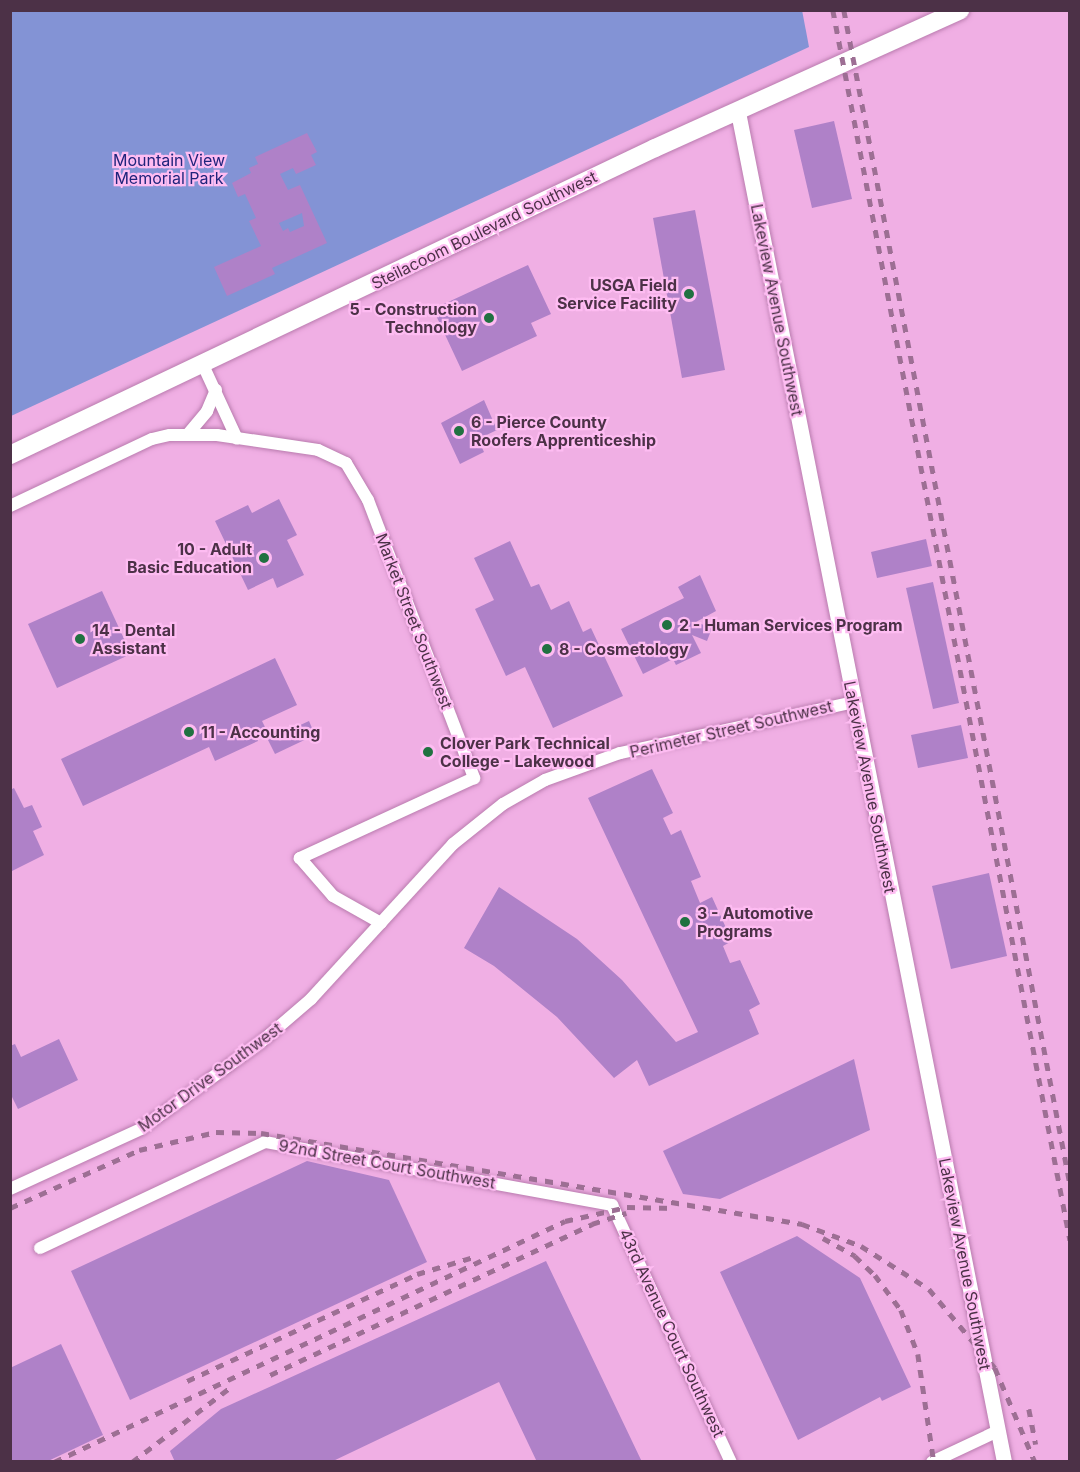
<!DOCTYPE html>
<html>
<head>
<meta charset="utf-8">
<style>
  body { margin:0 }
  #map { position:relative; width:1080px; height:1472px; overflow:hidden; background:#f0afe4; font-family:Inter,sans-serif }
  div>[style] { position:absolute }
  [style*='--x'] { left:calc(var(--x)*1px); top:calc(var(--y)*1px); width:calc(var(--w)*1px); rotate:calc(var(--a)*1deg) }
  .green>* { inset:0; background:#8393d5 }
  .building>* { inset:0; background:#af81c8 }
  .roads { filter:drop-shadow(0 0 2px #b97bae) drop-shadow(0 0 2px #b97bae) }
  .minor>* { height:12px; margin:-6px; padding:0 6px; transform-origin:6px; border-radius:6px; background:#fff }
  .tertiary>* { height:15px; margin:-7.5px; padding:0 7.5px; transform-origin:7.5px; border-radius:7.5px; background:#fff }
  .secondary>* { height:18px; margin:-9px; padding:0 9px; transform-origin:9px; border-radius:9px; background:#fff }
  .rail>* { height:4.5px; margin-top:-2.25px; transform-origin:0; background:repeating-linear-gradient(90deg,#9d6f94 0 8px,transparent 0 16px) }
  .dots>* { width:16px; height:16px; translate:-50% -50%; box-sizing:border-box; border:3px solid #febcf2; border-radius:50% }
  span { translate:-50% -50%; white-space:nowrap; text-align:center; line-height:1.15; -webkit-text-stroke:4.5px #febcf2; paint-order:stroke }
  .park-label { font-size:16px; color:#20247b }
  .street-label { font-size:16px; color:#4c3147 }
  .poi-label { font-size:16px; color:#4c3147; font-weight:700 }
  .right { translate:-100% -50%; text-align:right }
  .left { translate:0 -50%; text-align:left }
  .frame { position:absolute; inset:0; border:12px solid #4c3147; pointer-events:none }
</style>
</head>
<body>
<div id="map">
  <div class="green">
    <div style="clip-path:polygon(802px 10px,809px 47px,11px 416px,10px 11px)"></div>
  </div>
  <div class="building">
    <div style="clip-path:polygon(834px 121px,852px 199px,812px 208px,794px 130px)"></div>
    <div style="clip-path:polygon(evenodd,307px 133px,317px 152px,311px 155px,316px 165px,296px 174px,293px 168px,280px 174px,288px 190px,300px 185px,327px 243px,272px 268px,275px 274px,227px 296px,214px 267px,261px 246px,249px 221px,256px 218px,245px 194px,238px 197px,232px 183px,251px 173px,249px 168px,258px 164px,255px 157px,307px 133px,302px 213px,304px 226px,290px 232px,288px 228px,283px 231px,279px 223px,302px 213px)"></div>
    <div style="clip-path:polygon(695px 210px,725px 370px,682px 378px,653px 218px)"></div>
    <div style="clip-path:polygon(528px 265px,551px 314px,531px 323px,537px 336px,462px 371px,433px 309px)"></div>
    <div style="clip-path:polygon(484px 400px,497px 430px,478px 439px,484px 452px,460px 464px,441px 423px)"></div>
    <div style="clip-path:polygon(279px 499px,297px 535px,287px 540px,304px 575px,277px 588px,273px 578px,248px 590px,215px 521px,248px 505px,252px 513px)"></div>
    <div style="clip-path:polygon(926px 539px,932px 566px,877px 578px,871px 552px)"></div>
    <div style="clip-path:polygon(510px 541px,531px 587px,539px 584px,551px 610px,569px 601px,583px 632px,591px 628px,623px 696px,553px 728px,525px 667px,506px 676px,475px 609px,494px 600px,474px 558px)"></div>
    <div style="clip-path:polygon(700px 575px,716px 611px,696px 622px,712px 628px,707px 641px,692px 635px,701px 653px,676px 665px,673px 659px,643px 674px,621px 629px,684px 598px,678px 587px)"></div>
    <div style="clip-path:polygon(933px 582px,959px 703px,933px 709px,906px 588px)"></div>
    <div style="clip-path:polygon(102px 591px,131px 654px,57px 688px,28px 624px)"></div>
    <div style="clip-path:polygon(275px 658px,297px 705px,262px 721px,266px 729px,255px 734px,258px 741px,215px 761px,209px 747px,83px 806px,61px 759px)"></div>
    <div style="clip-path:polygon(309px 721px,315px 735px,275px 754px,268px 740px)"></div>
    <div style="clip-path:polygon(961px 725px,968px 758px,918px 768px,911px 735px)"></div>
    <div style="clip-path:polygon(652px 769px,673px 813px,663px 818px,671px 835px,681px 830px,701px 877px,691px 881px,700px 903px,712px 897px,732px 941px,723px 946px,730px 963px,740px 960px,760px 1004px,749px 1010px,759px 1034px,649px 1086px,637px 1060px,614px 1078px,557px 1017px,494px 966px,464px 948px,499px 887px,577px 939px,622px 980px,676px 1042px,698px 1032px,588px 798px)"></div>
    <div style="clip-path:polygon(14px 788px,24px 808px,32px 805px,42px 827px,33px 831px,44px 855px,10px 872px,10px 790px)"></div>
    <div style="clip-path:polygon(989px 873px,1007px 956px,951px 969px,932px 886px)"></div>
    <div style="clip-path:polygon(59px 1039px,78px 1080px,18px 1109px,10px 1093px,10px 1046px,15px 1044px,21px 1057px)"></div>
    <div style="clip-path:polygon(854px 1059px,870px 1130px,720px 1199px,683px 1194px,663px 1151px)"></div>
    <div style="clip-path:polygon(307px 1161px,389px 1180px,427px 1262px,130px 1400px,71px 1271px)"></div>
    <div style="clip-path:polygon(797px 1236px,860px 1278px,911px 1387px,882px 1401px,880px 1397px,798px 1440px,720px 1272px)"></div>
    <div style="clip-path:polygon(546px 1261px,642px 1462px,537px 1462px,499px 1382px,331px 1462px,175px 1462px,170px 1451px,221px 1409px)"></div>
    <div style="clip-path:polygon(61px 1344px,103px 1435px,46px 1462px,10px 1462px,10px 1368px)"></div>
  </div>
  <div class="roads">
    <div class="minor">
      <div style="--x:203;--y:365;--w:81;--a:65.3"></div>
      <div style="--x:188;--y:434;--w:30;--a:-50"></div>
      <div style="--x:207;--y:411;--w:23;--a:-67"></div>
      <div style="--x:10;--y:506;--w:157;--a:-25.3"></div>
      <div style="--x:152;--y:439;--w:18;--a:-13"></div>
      <div style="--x:170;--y:435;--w:47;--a:0"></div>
      <div style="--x:217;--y:435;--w:102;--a:8.4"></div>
      <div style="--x:318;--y:450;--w:31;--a:25"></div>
      <div style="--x:346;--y:463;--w:43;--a:59.3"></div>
      <div style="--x:368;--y:500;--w:298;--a:69.1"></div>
      <div style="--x:474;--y:778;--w:192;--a:155.3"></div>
      <div style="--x:300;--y:858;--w:50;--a:49"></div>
      <div style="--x:333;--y:896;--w:55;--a:29.4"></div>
      <div style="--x:10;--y:1189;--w:144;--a:-24.6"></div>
      <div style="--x:141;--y:1129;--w:148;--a:-35.9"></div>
      <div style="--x:261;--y:1042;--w:66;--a:-40.7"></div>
      <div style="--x:311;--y:999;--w:210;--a:-47.5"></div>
      <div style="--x:453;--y:844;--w:64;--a:-38.7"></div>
      <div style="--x:503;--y:804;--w:48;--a:-29.7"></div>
      <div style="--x:545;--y:780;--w:80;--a:-19.8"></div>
      <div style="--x:620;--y:753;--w:239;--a:-12.3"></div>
      <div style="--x:40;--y:1248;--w:249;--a:-25.2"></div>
      <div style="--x:265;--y:1142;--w:353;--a:10.3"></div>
      <div style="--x:612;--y:1205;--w:283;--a:65.2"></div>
      <div style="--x:932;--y:1462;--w:73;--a:-25.2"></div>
    </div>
    <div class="tertiary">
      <div style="--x:738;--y:112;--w:1376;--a:78.85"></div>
    </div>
    <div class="secondary">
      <div style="--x:10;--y:455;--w:714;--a:-25.45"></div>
      <div style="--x:655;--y:148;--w:335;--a:-24.3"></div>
    </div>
  </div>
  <div class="rail">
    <div style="--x:833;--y:10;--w:1253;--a:79.09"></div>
    <div style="--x:844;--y:10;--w:1196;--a:79.1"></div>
    <div style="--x:10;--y:1208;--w:141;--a:-24.2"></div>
    <div style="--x:139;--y:1150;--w:79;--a:-13.2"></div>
    <div style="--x:216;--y:1132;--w:45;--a:1.3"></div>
    <div style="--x:261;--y:1133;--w:549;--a:9.55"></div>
    <div style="--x:802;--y:1224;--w:63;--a:20.4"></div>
    <div style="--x:861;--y:1246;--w:80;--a:32.3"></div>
    <div style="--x:929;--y:1289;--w:103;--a:50.1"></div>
    <div style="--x:995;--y:1368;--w:102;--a:66.9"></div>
    <div style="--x:823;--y:1238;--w:37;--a:29"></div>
    <div style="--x:855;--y:1256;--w:28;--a:44"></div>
    <div style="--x:875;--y:1275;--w:44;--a:53.4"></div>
    <div style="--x:901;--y:1310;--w:47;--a:68.9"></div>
    <div style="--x:918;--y:1354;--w:109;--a:81.6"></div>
    <div style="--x:270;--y:1375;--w:356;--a:-25.1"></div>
    <div style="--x:592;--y:1224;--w:36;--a:-18"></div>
    <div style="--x:187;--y:1381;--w:254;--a:-24.9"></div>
    <div style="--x:417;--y:1274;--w:63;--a:-16.7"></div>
    <div style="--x:1029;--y:1409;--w:36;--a:79"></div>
    <div style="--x:54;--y:1462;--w:565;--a:-25.25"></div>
    <div style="--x:565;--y:1221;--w:64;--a:-12.7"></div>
    <div style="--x:627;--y:1207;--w:48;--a:1.2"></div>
    <div style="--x:132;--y:1462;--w:126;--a:-37.2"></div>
  </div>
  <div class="dots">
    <div style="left:689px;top:294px;background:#217141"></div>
    <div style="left:489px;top:318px;background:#217141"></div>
    <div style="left:459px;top:431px;background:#217141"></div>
    <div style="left:264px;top:558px;background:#217141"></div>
    <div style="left:667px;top:625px;background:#217141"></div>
    <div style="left:80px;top:639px;background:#217141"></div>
    <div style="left:547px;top:649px;background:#217141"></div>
    <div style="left:189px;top:732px;background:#217141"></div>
    <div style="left:428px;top:752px;background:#217141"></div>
    <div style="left:685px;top:922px;background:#217141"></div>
  </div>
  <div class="park-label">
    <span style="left:169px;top:169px">Mountain View<br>Memorial Park</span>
  </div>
  <div class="street-label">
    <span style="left:484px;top:230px;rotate:-26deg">Steilacoom Boulevard Southwest</span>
    <span style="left:777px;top:310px;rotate:79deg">Lakeview Avenue Southwest</span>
    <span style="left:414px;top:621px;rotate:69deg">Market Street Southwest</span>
    <span style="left:731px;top:729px;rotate:-13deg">Perimeter Street Southwest</span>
    <span style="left:870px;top:787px;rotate:79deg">Lakeview Avenue Southwest</span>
    <span style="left:210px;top:1077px;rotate:-36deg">Motor Drive Southwest</span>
    <span style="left:387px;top:1164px;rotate:10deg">92nd Street Court Southwest</span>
    <span style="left:965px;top:1264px;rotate:79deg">Lakeview Avenue Southwest</span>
    <span style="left:672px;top:1333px;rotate:65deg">43rd Avenue Court Southwest</span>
  </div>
  <div class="poi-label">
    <span class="right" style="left:677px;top:294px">USGA Field<br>Service Facility</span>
    <span class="right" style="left:477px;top:318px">5 - Construction<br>Technology</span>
    <span class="left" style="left:471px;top:431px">6 - Pierce County<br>Roofers Apprenticeship</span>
    <span class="right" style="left:252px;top:558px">10 - Adult<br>Basic Education</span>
    <span class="left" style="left:679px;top:625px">2 - Human Services Program</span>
    <span class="left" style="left:92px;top:639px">14 - Dental<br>Assistant</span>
    <span class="left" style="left:559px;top:649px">8 - Cosmetology</span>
    <span class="left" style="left:201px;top:732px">11 - Accounting</span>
    <span class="left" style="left:440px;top:752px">Clover Park Technical<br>College - Lakewood</span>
    <span class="left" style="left:697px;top:922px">3 - Automotive<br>Programs</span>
  </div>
  <div class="frame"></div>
</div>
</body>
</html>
